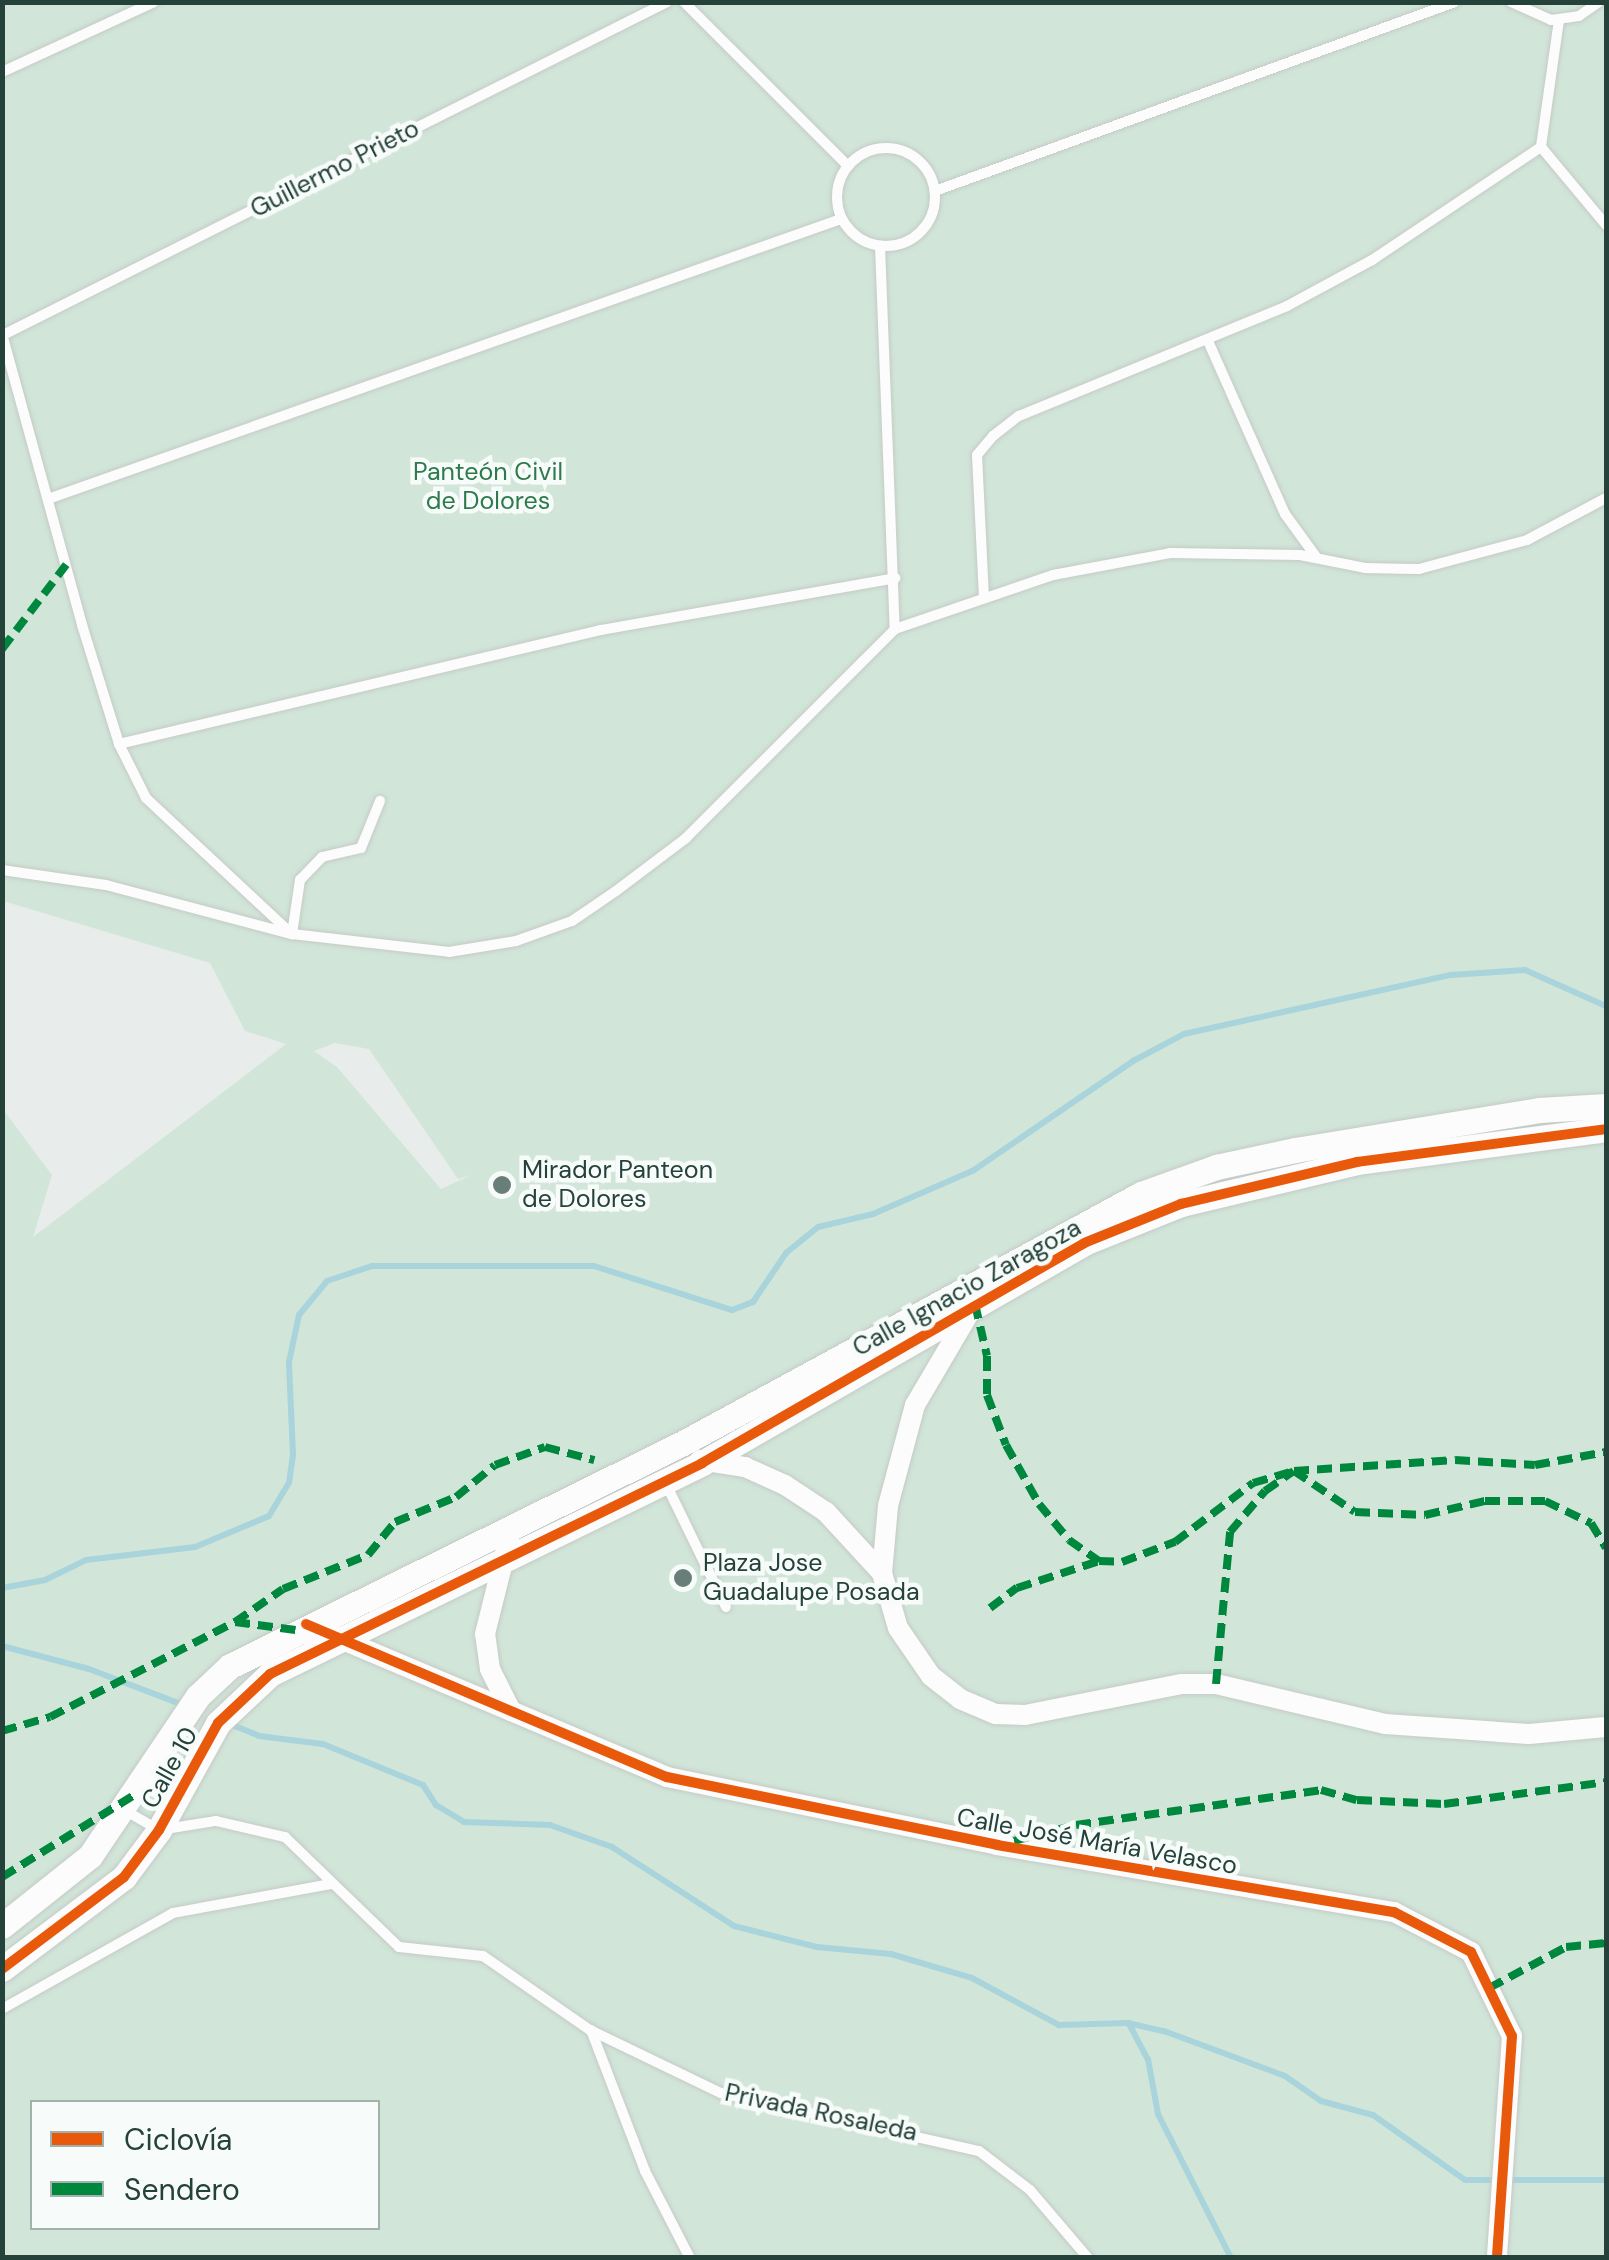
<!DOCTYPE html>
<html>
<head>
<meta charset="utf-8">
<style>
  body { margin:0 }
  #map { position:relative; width:1609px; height:2260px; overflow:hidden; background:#e8edeb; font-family:"DM Sans",sans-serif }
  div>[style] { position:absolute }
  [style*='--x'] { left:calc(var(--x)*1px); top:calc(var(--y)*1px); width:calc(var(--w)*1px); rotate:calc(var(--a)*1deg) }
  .green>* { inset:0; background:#d1e6d8 }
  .stream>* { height:6px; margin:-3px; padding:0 3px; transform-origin:3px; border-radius:3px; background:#a9d4db }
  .roads { filter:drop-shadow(0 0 2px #c5cac8) drop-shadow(0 0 2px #c5cac8) }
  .service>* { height:10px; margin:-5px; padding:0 5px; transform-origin:5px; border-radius:5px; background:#fcfcfc }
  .service>.ring { margin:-5px; padding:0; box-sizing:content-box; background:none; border:10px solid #fcfcfc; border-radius:50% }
  .minor>* { height:20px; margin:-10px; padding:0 10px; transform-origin:10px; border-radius:10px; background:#fcfcfc }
  .tertiary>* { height:25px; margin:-12.5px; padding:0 12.5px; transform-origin:12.5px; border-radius:12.5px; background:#fcfcfc }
  .quiet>* { height:8px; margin-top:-4px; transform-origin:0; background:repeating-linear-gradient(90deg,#00873e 0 15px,transparent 0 23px) }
  .cycleway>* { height:10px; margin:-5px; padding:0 5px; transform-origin:5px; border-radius:5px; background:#e8590c }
  .dots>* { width:28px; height:28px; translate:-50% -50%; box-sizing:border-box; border:5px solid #f7fbf9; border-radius:50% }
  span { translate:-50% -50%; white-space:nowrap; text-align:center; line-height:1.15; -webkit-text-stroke:9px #f7fbf9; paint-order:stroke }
  .street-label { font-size:25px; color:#24423a }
  .park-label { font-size:25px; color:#2d7a4b }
  .poi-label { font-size:25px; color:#24423a }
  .left { translate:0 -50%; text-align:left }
  .frame { position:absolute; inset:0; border:5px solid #24423a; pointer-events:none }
  .legend { position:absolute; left:30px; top:2100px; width:350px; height:130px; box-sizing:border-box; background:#f7fbf9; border:2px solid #a3b1ad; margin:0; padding:12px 18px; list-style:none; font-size:30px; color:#24423a }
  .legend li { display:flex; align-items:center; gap:20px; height:50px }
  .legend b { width:50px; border:2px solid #a3b1ad }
</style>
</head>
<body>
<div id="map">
  <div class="green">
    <div style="clip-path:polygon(evenodd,3px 3px,1606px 3px,1606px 2257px,3px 2257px,2px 1108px,52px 1175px,33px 1237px,286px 1044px,245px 1031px,210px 963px,3px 901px,3px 3px,335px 1043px,369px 1049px,458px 1179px,471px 1175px,441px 1189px,337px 1067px,314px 1051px,335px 1043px,3px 3px,32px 2102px,378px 2102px,378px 2228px,32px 2228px,32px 2102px)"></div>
  </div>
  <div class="stream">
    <div style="--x:2;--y:1588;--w:44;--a:-10.5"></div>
    <div style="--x:45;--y:1580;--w:46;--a:-26"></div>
    <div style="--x:86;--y:1560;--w:110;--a:-6.8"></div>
    <div style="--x:195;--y:1547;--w:80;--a:-22.7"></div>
    <div style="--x:269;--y:1516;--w:39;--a:-59"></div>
    <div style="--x:289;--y:1483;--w:28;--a:-82"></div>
    <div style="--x:293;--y:1455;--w:93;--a:-92.5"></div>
    <div style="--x:289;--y:1362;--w:48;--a:-78"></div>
    <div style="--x:299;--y:1315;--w:44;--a:-50.5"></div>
    <div style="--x:327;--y:1281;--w:47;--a:-18.4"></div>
    <div style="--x:372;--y:1266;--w:222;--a:0"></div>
    <div style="--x:594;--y:1266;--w:145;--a:17.7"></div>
    <div style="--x:732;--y:1310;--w:22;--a:-21"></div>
    <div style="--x:753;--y:1302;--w:59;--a:-56"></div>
    <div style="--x:786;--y:1253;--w:41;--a:-39.1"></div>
    <div style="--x:818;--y:1227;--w:57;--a:-13.3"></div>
    <div style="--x:873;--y:1214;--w:110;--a:-23.5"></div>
    <div style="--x:974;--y:1170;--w:193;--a:-34.4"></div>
    <div style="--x:1133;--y:1061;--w:58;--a:-27.9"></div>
    <div style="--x:1184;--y:1034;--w:273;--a:-12.5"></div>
    <div style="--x:1451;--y:975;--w:74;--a:-3.9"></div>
    <div style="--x:1525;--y:970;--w:89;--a:24"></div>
    <div style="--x:2;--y:1646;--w:90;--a:14.8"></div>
    <div style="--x:89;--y:1669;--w:104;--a:20.9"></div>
    <div style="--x:230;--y:1724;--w:31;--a:22"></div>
    <div style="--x:259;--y:1736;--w:64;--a:7.1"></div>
    <div style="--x:323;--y:1744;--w:108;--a:22.3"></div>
    <div style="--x:423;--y:1785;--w:24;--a:57"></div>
    <div style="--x:436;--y:1805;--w:33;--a:31"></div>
    <div style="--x:464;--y:1822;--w:86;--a:2"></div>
    <div style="--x:550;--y:1825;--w:66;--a:19.5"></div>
    <div style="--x:612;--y:1847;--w:145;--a:32.9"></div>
    <div style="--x:734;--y:1926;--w:86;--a:14.2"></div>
    <div style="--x:817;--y:1947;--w:74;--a:5.4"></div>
    <div style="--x:891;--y:1954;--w:84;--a:16.5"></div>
    <div style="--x:972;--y:1978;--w:99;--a:28.4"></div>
    <div style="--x:1059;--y:2025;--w:69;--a:-1.7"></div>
    <div style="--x:1128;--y:2023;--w:37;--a:13"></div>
    <div style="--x:1164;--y:2031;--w:129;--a:20.4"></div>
    <div style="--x:1285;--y:2076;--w:44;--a:34.8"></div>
    <div style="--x:1321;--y:2101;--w:54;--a:15.1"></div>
    <div style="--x:1373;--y:2115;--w:113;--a:35.2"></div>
    <div style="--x:1465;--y:2180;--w:141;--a:0"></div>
    <div style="--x:1129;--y:2024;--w:40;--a:62"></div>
    <div style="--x:1148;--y:2059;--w:56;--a:79.7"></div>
    <div style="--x:1158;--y:2114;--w:161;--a:63.1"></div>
  </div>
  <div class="roads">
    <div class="service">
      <div style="--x:684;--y:2;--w:232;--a:45"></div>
      <div style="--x:1511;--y:2;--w:44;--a:24.2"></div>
      <div style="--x:1551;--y:20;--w:28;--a:-8"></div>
      <div style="--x:1579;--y:16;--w:24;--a:-35"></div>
      <div style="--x:1559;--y:20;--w:128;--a:98.1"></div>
      <div style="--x:1541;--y:147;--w:102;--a:50.2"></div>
      <div style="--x:2;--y:72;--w:167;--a:-24.7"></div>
      <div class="ring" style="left:837px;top:148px;width:88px;height:88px"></div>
      <div style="--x:935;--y:191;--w:553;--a:-19.97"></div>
      <div style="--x:880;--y:246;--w:383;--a:87.8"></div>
      <div style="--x:2;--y:334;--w:302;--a:74.6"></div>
      <div style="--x:82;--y:625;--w:125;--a:72.7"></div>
      <div style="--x:119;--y:744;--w:60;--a:63.4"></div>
      <div style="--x:146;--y:798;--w:200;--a:43"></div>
      <div style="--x:292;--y:934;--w:158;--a:6.5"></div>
      <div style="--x:449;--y:952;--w:68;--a:-9.3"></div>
      <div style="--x:516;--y:941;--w:59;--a:-19.7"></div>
      <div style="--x:572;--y:921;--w:53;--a:-34.3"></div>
      <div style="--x:616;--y:891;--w:88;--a:-37.1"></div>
      <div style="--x:686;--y:838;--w:296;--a:-45"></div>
      <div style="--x:895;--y:629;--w:167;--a:-18.9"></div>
      <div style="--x:1053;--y:575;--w:119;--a:-10.6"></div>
      <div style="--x:1170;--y:553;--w:130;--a:0.9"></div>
      <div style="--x:1300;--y:555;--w:66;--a:11.3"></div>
      <div style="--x:1365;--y:568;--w:54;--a:1.1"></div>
      <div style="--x:1419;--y:569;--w:112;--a:-15"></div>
      <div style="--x:1527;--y:540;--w:89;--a:-28"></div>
      <div style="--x:3;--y:335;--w:743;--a:-26.63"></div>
      <div style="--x:1208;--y:341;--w:189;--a:66"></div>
      <div style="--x:1285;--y:514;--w:54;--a:54"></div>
      <div style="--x:48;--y:499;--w:841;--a:-19.45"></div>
      <div style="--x:984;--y:598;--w:143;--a:-92.8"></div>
      <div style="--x:977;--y:455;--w:25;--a:-50"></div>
      <div style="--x:993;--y:436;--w:33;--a:-38"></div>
      <div style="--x:1019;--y:416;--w:290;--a:-22.3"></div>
      <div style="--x:1287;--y:306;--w:97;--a:-28.4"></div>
      <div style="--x:1372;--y:260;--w:203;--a:-33.8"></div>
      <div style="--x:119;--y:744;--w:495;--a:-13.3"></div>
      <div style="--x:601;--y:630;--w:299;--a:-10"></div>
      <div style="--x:2;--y:870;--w:105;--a:8.2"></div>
      <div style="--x:106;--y:885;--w:192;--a:14.8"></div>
      <div style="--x:292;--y:934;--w:55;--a:-81.6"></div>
      <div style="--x:300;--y:880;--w:32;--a:-46"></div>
      <div style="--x:322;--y:857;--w:40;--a:-13"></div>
      <div style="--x:361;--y:848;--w:51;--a:-68"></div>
      <div style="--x:665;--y:1482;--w:139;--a:64"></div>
      <div style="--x:126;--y:1811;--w:38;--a:30"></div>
      <div style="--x:159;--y:1830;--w:58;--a:-9"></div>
      <div style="--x:216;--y:1821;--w:71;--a:13.1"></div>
      <div style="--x:285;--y:1837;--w:158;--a:44"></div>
      <div style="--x:399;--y:1947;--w:84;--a:6.1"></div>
      <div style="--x:483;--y:1956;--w:130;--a:34.7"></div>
      <div style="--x:590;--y:2030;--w:145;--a:25.7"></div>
      <div style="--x:721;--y:2093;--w:264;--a:12.7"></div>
      <div style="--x:979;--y:2151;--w:64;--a:37.4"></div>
      <div style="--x:1030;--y:2190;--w:89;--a:49.5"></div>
      <div style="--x:2;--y:2009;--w:196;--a:-29.3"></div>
      <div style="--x:173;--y:1913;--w:161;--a:-10.4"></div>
      <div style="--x:591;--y:2030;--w:151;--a:69"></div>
      <div style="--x:645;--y:2171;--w:98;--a:62.7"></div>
    </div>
    <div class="minor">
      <div style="--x:971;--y:1310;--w:110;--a:120.5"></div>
      <div style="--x:915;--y:1405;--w:105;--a:105"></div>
      <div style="--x:888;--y:1506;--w:67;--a:95.1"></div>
      <div style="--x:882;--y:1573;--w:57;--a:73.8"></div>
      <div style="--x:898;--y:1628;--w:58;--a:55.5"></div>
      <div style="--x:931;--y:1676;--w:37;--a:38"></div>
      <div style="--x:960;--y:1699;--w:39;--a:23"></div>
      <div style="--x:996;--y:1714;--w:29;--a:2"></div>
      <div style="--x:1025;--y:1715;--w:160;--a:-11.2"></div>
      <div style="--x:1182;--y:1684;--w:34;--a:0"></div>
      <div style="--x:1216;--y:1684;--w:174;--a:13.3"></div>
      <div style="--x:1385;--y:1724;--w:144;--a:4"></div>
      <div style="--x:1529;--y:1734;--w:77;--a:-5.2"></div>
      <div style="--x:700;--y:1460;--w:46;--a:8.8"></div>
      <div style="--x:745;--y:1467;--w:44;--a:24.2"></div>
      <div style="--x:785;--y:1485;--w:49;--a:33.4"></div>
      <div style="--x:826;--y:1512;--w:83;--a:47.4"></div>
      <div style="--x:331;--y:1635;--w:365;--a:22.9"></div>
      <div style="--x:667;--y:1777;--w:337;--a:11.6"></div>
      <div style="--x:997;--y:1845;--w:403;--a:9.6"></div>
      <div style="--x:1394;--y:1912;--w:87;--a:27.5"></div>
      <div style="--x:1471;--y:1952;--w:93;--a:64"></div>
      <div style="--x:1512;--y:2036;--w:223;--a:93.9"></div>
      <div style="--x:511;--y:1711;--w:47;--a:-116.6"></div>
      <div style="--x:490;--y:1669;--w:35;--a:-98"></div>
      <div style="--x:485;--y:1634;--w:111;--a:-76"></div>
    </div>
    <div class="tertiary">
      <div style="--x:2;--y:1926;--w:112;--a:-38.5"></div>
      <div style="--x:90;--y:1856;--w:193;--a:-56"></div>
      <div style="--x:198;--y:1696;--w:44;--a:-43.2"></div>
      <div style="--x:230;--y:1666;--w:505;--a:-26.21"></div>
      <div style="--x:683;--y:1443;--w:521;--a:-28.53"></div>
      <div style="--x:1141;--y:1194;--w:80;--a:-19.8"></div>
      <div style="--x:1216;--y:1167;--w:81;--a:-12.1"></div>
      <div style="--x:1295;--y:1150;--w:247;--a:-9.3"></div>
      <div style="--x:1539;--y:1110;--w:67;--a:-3.4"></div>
      <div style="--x:2;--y:1969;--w:153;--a:-37"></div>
      <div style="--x:124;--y:1877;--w:59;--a:-53.3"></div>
      <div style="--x:159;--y:1830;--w:122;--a:-61.1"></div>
      <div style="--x:218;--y:1723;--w:71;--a:-43.3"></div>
      <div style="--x:270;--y:1674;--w:481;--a:-26"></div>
      <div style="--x:702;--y:1463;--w:441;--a:-29.9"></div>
      <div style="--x:1084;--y:1243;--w:105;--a:-21.9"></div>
      <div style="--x:1181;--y:1204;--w:181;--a:-13.4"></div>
      <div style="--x:1357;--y:1162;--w:251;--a:-7.5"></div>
    </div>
  </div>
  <div class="quiet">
    <div style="--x:2;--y:649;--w:106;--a:-52.7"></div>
    <div style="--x:975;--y:1304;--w:53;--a:77"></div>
    <div style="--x:987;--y:1356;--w:39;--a:90"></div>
    <div style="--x:987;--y:1395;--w:53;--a:69.2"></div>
    <div style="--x:1006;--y:1445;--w:68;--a:60.8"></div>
    <div style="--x:1039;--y:1504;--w:47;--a:50.2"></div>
    <div style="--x:1069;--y:1540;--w:37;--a:35"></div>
    <div style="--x:1099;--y:1561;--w:23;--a:2"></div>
    <div style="--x:1122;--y:1562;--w:57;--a:-20.7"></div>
    <div style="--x:1175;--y:1542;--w:98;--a:-37.1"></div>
    <div style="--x:1253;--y:1483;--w:43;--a:-16.3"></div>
    <div style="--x:1294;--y:1471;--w:161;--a:-3.9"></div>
    <div style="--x:1455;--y:1460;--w:80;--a:3.6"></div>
    <div style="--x:1535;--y:1465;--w:72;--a:-10.4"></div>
    <div style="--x:990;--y:1608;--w:34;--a:-37"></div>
    <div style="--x:1017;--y:1588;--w:86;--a:-18.2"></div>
    <div style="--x:235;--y:1622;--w:58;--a:-34.5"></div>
    <div style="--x:283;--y:1589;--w:92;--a:-21.8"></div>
    <div style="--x:368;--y:1555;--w:43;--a:-50.7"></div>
    <div style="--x:395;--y:1522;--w:66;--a:-22.3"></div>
    <div style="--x:456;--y:1497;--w:50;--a:-39.4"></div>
    <div style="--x:495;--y:1465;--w:53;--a:-19.8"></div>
    <div style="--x:545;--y:1447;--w:51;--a:14.9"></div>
    <div style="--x:1216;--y:1684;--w:153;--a:-84.7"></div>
    <div style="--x:1230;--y:1532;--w:54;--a:-49.5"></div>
    <div style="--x:1265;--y:1491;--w:35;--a:-35"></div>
    <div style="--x:1294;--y:1471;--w:73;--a:33.9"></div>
    <div style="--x:1355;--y:1512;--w:70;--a:2.5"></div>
    <div style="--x:1425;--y:1515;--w:62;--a:-13.1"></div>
    <div style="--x:1485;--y:1501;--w:60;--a:0"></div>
    <div style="--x:1545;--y:1501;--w:51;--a:25.6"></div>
    <div style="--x:1591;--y:1523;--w:29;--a:59"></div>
    <div style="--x:2;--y:1731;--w:50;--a:-16.3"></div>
    <div style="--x:50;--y:1717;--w:208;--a:-27.2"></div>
    <div style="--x:235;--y:1622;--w:61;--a:7.6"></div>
    <div style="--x:1014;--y:1841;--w:64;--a:-14.5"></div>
    <div style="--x:1076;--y:1825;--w:247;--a:-8.1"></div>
    <div style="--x:1321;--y:1790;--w:37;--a:16"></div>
    <div style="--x:1357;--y:1800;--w:87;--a:2.6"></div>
    <div style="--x:1444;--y:1804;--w:163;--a:-7.7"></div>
    <div style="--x:2;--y:1877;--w:158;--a:-31.8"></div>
    <div style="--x:1489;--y:1988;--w:87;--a:-28"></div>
    <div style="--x:1566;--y:1947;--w:40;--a:-5.7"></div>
  </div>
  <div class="cycleway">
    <div style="--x:306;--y:1624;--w:392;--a:23"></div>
    <div style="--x:667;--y:1777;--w:337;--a:11.6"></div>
    <div style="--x:997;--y:1845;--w:403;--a:9.6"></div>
    <div style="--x:1394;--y:1912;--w:87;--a:27.5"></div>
    <div style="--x:1471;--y:1952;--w:93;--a:64"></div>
    <div style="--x:1512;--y:2036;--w:223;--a:93.9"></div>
    <div style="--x:2;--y:1969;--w:153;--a:-37"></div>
    <div style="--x:124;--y:1877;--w:59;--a:-53.3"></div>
    <div style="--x:159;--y:1830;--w:122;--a:-61.1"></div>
    <div style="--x:218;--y:1723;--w:71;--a:-43.3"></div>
    <div style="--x:270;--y:1674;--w:481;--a:-26"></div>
    <div style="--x:702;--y:1463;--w:441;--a:-29.9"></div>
    <div style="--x:1084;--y:1243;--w:105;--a:-21.9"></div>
    <div style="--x:1181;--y:1204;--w:181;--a:-13.4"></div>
    <div style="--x:1357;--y:1162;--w:251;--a:-7.5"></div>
  </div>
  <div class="dots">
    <div style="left:502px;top:1185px;background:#697e78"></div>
    <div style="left:683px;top:1578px;background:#697e78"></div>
  </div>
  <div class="street-label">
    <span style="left:335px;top:169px;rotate:-27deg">Guillermo Prieto</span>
    <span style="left:967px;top:1288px;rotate:-29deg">Calle Ignacio Zaragoza</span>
    <span style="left:170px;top:1768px;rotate:-61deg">Calle 10</span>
    <span style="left:1097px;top:1842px;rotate:10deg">Calle José María Velasco</span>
    <span style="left:821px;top:2113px;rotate:12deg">Privada Rosaleda</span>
  </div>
  <div class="park-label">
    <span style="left:488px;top:487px">Panteón Civil<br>de Dolores</span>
  </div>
  <div class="poi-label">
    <span class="left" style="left:522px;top:1185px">Mirador Panteon<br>de Dolores</span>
    <span class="left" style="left:703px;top:1578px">Plaza Jose<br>Guadalupe Posada</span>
  </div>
  <div class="frame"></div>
  <ul class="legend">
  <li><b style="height:12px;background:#e8590c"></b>Ciclovía</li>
  <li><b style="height:12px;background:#00873e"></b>Sendero</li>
  </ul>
</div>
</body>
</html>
